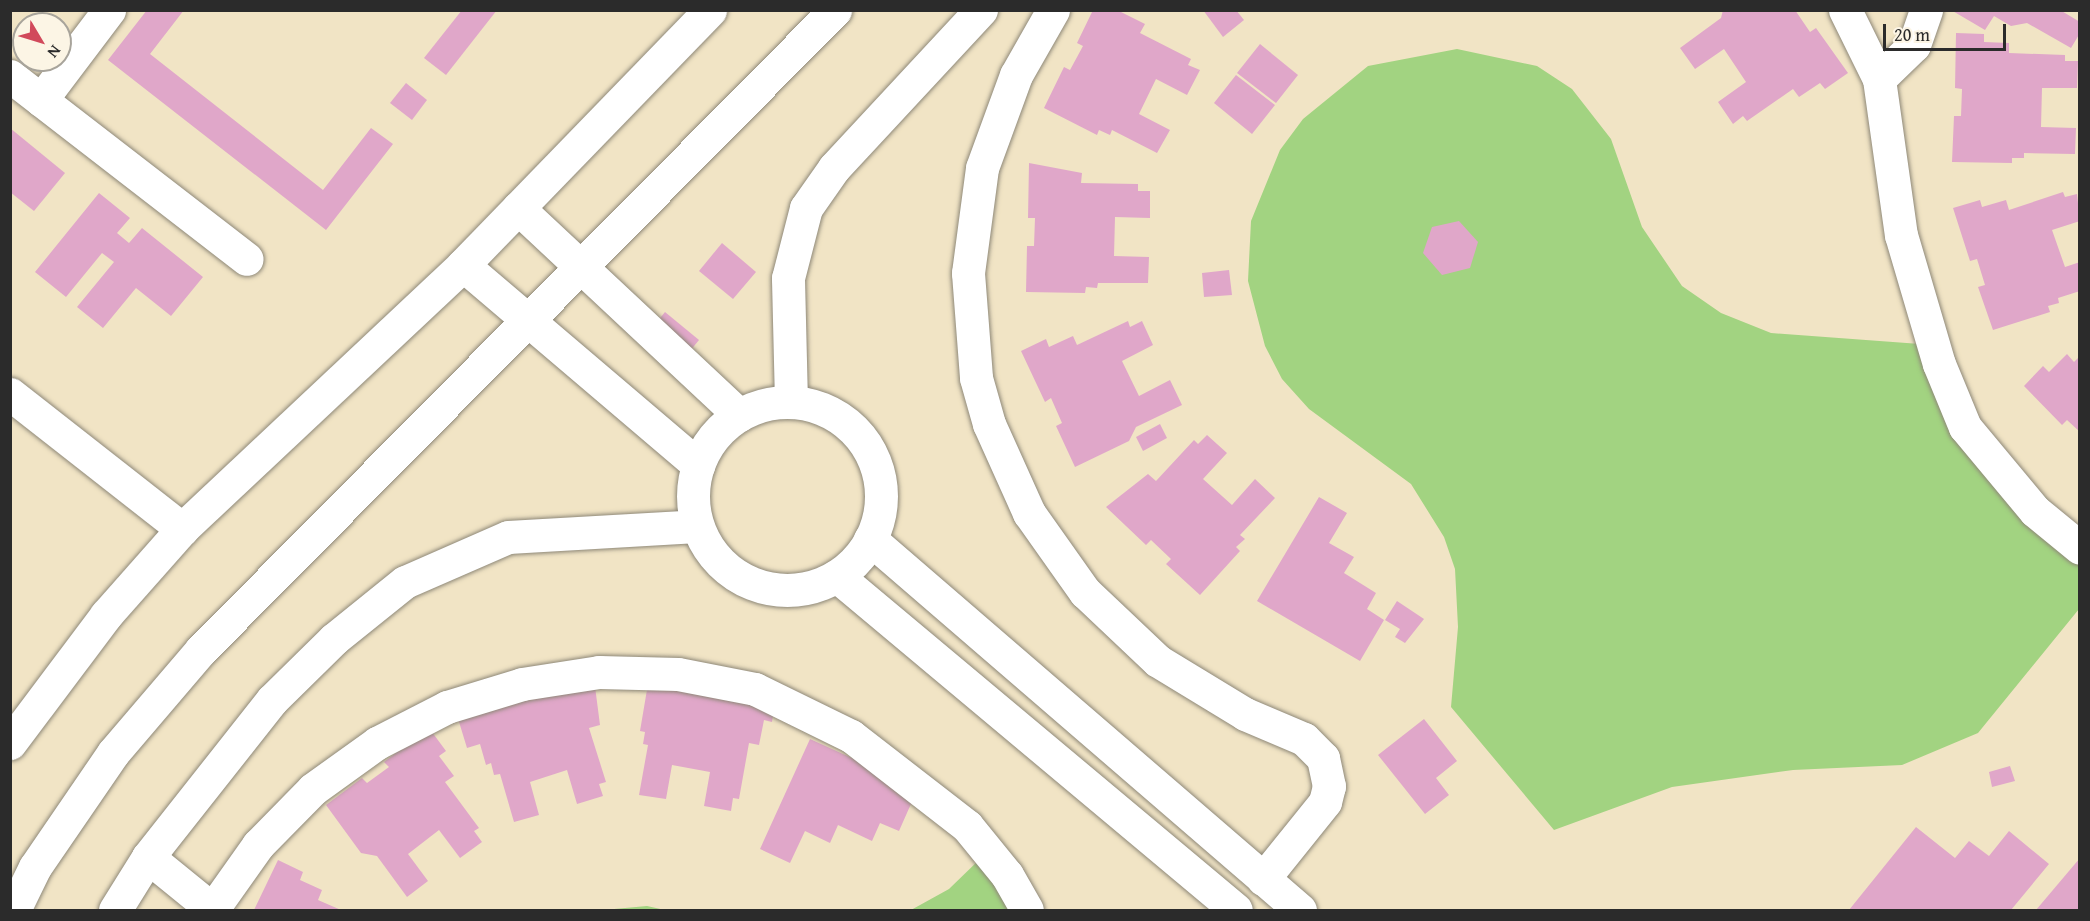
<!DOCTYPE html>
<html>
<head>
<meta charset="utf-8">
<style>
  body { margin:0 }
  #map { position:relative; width:2090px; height:921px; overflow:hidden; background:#f1e4c5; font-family:"Gentium Book Plus",serif }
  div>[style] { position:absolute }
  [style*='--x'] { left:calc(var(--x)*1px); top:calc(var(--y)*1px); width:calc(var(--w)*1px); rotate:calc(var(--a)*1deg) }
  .green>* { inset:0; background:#a2d381 }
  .building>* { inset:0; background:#e0a7c9 }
  .roads { filter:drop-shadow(0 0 2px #8e8878) drop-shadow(0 0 2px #8e8878) }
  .minor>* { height:33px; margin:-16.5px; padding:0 16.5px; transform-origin:16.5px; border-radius:16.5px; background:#fff }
  .minor>.ring { margin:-16.5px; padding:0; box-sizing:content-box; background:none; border:33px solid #fff; border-radius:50% }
  span { translate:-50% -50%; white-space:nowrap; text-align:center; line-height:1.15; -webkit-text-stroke:6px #fcf5e5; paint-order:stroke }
  .frame { position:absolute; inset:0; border:12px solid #2b2b2b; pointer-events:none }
  .north { position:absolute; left:12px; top:12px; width:60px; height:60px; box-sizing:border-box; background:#fcf5e5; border:2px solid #a8a49b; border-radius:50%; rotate:128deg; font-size:16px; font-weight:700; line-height:24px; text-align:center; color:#2b2b2b }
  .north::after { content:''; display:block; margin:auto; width:21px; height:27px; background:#d1495b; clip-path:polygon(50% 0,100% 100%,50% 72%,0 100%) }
  .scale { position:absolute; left:1883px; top:24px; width:123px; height:27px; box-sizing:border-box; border:3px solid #2b2b2b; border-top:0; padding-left:8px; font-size:18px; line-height:21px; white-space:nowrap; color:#2b2b2b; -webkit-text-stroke:4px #fcf5e5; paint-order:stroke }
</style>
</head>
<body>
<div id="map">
  <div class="green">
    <div style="clip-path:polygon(1457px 49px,1537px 66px,1572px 89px,1611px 139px,1642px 227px,1682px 286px,1721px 313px,1771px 333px,1920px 344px,1933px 375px,2080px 535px,2079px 609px,1978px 733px,1902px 765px,1793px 770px,1672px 787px,1554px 830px,1451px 707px,1458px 627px,1455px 569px,1444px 537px,1411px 484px,1309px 409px,1282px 379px,1265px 346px,1248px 281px,1251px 221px,1280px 150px,1303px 119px,1368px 66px)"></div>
    <div style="clip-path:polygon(982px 857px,1028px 910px,911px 910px,949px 889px)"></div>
    <div style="clip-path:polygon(647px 906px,665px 910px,598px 910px,614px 909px)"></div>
  </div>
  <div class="building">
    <div style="clip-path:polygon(147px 10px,184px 10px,150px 54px,323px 190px,371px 128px,393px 144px,326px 230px,108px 60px)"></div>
    <div style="clip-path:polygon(462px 10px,497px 10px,446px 75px,424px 58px)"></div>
    <div style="clip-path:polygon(1093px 10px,1117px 10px,1145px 24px,1140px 33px,1191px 59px,1188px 65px,1200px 70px,1187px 95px,1156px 79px,1139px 114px,1170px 130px,1157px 153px,1112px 130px,1110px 135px,1099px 130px,1097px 135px,1044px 108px,1064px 67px,1070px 70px,1083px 46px,1077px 43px)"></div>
    <div style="clip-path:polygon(1203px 10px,1236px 10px,1244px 20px,1223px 37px)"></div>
    <div style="clip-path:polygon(1723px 10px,1795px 10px,1810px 32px,1816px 28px,1848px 73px,1825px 89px,1820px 83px,1799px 97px,1793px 89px,1747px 121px,1743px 116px,1733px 124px,1718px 102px,1746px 82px,1724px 49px,1695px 69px,1680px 48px,1721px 18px)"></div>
    <div style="clip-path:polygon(1951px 10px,2060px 10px,2080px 22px,2080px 33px,2071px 48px,2027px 23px,2011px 26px,1994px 16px,1985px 30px)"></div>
    <div style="clip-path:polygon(1956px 33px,1984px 34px,1984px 42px,2009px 43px,2009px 53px,2065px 55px,2065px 61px,2078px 61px,2077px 88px,2042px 88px,2041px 127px,2076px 128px,2075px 154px,2024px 153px,2024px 158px,2012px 158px,2012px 163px,1952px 162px,1954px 116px,1961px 116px,1962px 89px,1955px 88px)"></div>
    <div style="clip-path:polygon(1260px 44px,1298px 75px,1276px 103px,1237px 73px)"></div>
    <div style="clip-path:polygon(1236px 75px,1275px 105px,1252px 134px,1214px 103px)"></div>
    <div style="clip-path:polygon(406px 83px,427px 100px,412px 120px,390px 103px)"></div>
    <div style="clip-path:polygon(10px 128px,65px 173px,34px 211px,10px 192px)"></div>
    <div style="clip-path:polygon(1029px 163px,1082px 173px,1081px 183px,1138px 184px,1138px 191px,1150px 191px,1150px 218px,1115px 217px,1114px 256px,1149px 257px,1148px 283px,1098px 283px,1097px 288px,1086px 287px,1085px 293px,1026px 292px,1027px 246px,1034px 246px,1035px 218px,1028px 218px)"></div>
    <div style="clip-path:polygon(2063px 192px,2065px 197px,2077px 194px,2080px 221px,2052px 230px,2065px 267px,2080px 262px,2080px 291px,2058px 298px,2059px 303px,2048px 306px,2050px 312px,1993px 330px,1978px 287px,1985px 285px,1977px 259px,1970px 261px,1953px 208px,1980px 200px,1982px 207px,2006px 200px,2009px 210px)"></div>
    <div style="clip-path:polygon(99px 193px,130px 218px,117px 233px,129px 243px,142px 228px,203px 277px,171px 316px,136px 288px,103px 328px,77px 307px,114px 262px,102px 253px,66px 297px,35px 272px)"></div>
    <div style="clip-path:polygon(1459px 221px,1478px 242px,1470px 268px,1442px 275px,1423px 253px,1432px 227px)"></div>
    <div style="clip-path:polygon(722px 243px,756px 272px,733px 299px,699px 271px)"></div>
    <div style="clip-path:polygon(1229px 270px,1232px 295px,1204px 297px,1202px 273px)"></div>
    <div style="clip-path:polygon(665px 312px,699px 340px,676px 368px,642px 340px)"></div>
    <div style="clip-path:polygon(1128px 321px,1130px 327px,1142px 321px,1153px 345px,1122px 361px,1139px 396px,1170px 380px,1182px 405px,1136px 427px,1129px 441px,1075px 467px,1056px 426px,1062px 423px,1051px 398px,1045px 402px,1021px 351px,1046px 339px,1049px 347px,1073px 336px,1077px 345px)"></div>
    <div style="clip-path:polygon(2067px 354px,2074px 362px,2080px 356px,2080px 432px,2067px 420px,2062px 425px,2024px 386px,2043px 366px,2049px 372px)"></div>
    <div style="clip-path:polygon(1160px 424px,1167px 438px,1143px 451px,1136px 437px)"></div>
    <div style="clip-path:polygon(1207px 435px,1227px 453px,1203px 479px,1232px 505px,1255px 479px,1275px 498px,1240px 535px,1245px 539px,1236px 547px,1240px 551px,1200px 595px,1166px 564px,1171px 559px,1151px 540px,1146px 545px,1106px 507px,1148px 474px,1156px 481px,1194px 440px,1198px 444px)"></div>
    <div style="clip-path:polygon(1319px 497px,1347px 513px,1329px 543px,1354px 557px,1344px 573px,1376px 593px,1367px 609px,1384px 620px,1360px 661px,1257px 601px)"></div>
    <div style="clip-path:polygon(1397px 601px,1424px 619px,1405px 643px,1395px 637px,1400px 629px,1385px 620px)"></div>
    <div style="clip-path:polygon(593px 671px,600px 725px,589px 728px,606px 782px,599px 784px,603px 796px,577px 804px,567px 770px,530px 782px,539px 815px,514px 822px,500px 774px,494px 775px,491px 763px,486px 765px,480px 744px,467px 748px,456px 712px)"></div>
    <div style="clip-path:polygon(650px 672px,776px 694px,772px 722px,764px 720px,759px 745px,749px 743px,739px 799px,733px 798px,731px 811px,704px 806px,710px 772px,672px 765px,666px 799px,639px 795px,648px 745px,643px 744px,645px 732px,640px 731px)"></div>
    <div style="clip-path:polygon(1424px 719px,1457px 761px,1436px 778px,1449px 795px,1425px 814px,1378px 755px)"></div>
    <div style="clip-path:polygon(429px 728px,446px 751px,439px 756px,454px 776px,445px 782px,479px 828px,474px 831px,482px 842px,460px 858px,439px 830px,408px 854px,428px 881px,407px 897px,377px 856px,361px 853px,326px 805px,362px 778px,367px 783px,389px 767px,384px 762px)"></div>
    <div style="clip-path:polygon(810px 739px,918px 788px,899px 831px,880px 823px,872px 841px,838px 825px,830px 843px,805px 831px,790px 863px,760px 849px)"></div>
    <div style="clip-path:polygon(2010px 766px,2015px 781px,1992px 787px,1989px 772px)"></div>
    <div style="clip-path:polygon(1916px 827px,1955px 858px,1969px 841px,1989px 856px,2009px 831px,2049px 864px,2011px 910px,1849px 910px)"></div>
    <div style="clip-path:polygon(2080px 858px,2080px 910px,2036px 910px)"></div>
    <div style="clip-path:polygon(278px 860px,303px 872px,300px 880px,322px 890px,318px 900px,341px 910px,254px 910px)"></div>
  </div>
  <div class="roads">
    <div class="minor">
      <div style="--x:1053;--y:10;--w:75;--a:119.6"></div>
      <div style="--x:1016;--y:75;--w:99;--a:110.1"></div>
      <div style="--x:982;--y:168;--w:106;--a:97.6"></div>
      <div style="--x:968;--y:273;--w:105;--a:85.6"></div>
      <div style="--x:976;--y:378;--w:48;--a:74.2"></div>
      <div style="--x:989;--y:424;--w:98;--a:65.8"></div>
      <div style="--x:1029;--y:513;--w:97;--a:54.7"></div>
      <div style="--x:1085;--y:592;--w:100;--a:43.4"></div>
      <div style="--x:1158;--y:661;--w:102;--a:31.3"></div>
      <div style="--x:1245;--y:714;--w:64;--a:23"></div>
      <div style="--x:1304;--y:739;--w:27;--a:45"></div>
      <div style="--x:1323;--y:758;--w:29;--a:78"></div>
      <div style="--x:1329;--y:786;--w:16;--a:104"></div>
      <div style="--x:1325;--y:802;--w:99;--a:128.8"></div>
      <div style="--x:1845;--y:10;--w:77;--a:63.8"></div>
      <div style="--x:1879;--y:79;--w:158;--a:82"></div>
      <div style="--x:1901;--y:235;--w:134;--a:73.6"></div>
      <div style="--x:1939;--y:364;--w:68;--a:67.6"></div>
      <div style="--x:1965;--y:427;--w:109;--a:50.2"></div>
      <div style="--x:2035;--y:511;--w:58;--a:39.4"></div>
      <div style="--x:10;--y:76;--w:299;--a:37.7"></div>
      <div style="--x:1879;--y:79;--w:49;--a:-44.2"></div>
      <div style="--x:1914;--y:45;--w:37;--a:-71"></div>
      <div style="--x:41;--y:100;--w:113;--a:-52.9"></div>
      <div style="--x:518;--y:208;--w:303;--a:43.1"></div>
      <div style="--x:463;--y:265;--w:309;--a:40.4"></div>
      <div style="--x:10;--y:394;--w:219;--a:38.1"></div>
      <div style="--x:791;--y:402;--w:124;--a:-91.4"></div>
      <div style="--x:788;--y:278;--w:72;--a:-75.6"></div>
      <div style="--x:806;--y:208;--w:49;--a:-55"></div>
      <div style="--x:834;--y:168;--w:216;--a:-47.1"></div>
      <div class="ring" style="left:693px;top:402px;width:155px;height:155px"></div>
      <div style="--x:870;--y:539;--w:568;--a:40.79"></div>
      <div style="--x:837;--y:576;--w:520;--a:39.93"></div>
      <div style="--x:10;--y:743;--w:160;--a:-53.1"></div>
      <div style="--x:106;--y:615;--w:115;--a:-48.5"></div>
      <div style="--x:182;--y:529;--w:386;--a:-43.2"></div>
      <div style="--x:463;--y:265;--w:355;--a:-45.9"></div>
      <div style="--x:148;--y:857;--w:82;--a:39.1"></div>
      <div style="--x:14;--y:910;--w:48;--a:-64"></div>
      <div style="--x:35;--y:867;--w:138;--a:-55.6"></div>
      <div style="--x:113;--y:753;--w:135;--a:-49.5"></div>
      <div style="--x:201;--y:650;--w:901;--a:-45.27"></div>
      <div style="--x:115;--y:910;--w:62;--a:-58.1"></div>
      <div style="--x:148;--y:857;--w:200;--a:-51.7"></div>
      <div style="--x:272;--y:700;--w:87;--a:-44.5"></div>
      <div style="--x:334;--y:639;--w:91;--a:-38.8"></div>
      <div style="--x:405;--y:582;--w:112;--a:-23.6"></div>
      <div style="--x:508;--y:537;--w:189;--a:-3.3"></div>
      <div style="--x:212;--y:910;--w:80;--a:-54.7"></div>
      <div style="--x:258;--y:845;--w:78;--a:-45.5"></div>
      <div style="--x:313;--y:789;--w:79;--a:-35.7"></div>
      <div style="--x:377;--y:743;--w:79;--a:-27.2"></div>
      <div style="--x:447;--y:707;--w:78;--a:-17"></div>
      <div style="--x:522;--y:684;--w:78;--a:-8.9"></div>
      <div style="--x:599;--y:672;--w:79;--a:1.5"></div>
      <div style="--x:678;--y:674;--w:78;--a:11"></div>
      <div style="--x:755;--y:689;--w:107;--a:26.1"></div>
      <div style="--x:851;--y:736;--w:147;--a:37.8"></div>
      <div style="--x:967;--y:826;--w:63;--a:50.8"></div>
      <div style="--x:1007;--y:875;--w:40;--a:60.3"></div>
    </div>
  </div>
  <div class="frame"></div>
  <div class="north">N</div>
  <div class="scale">20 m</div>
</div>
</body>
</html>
